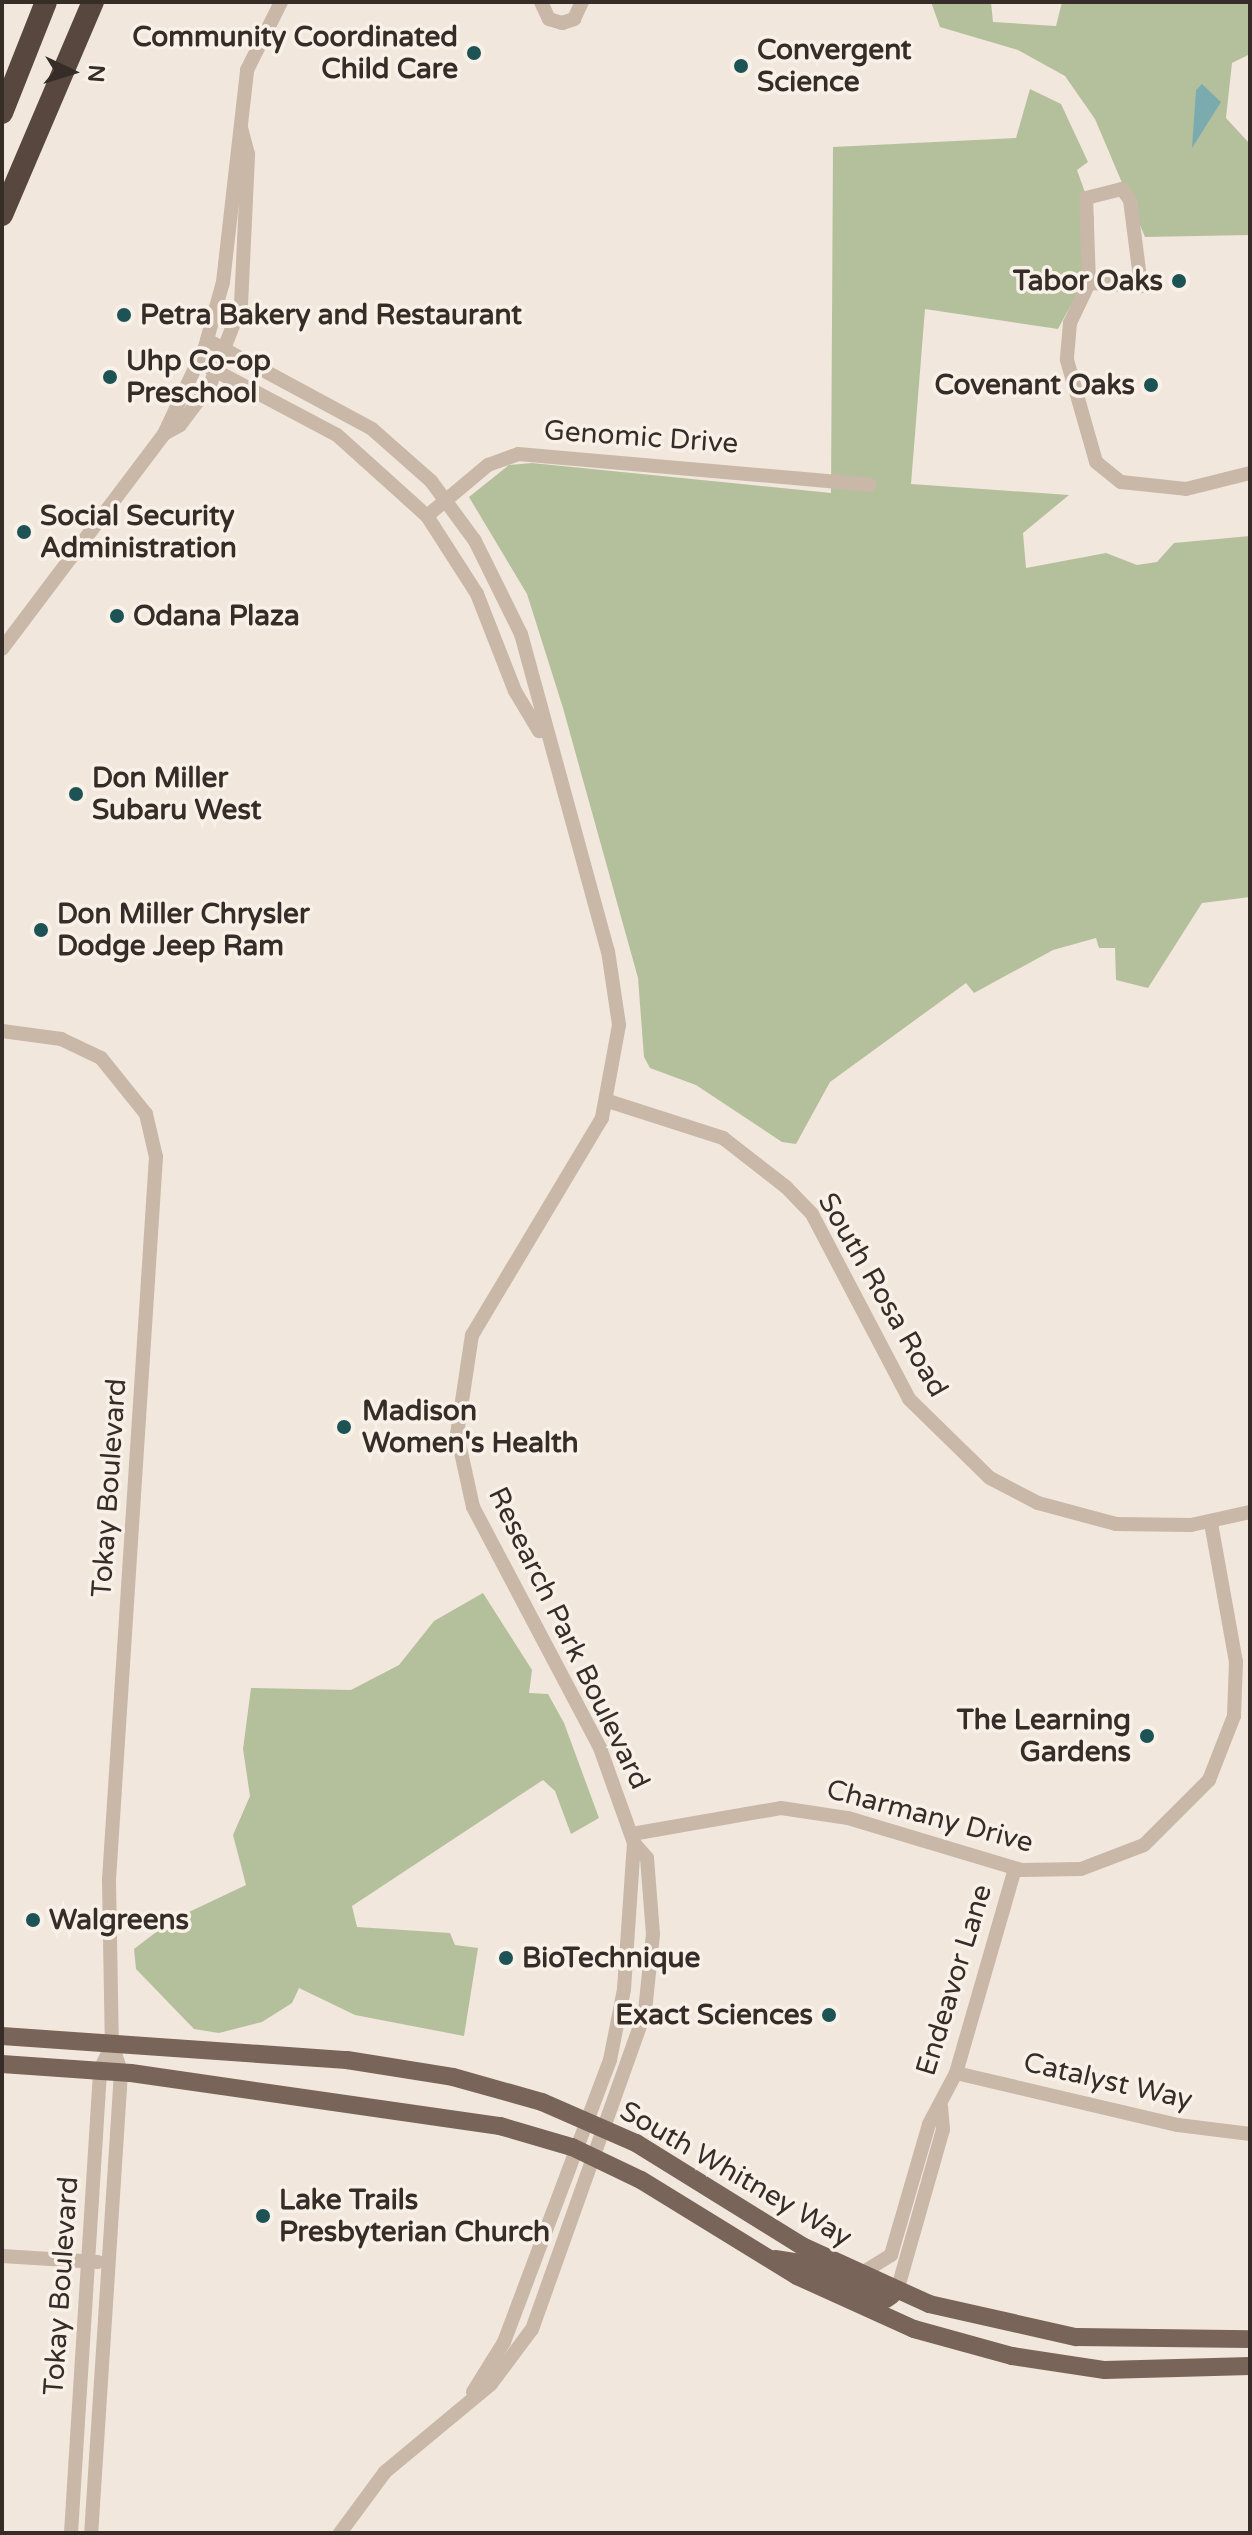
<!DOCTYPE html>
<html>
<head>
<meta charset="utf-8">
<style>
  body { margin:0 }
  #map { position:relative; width:1252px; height:2535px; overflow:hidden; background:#f1e7dc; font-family:"Varela Round",sans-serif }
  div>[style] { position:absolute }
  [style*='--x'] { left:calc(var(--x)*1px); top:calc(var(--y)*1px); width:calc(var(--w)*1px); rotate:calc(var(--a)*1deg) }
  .green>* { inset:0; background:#b4c09c }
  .water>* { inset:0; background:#7babae }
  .minor>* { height:14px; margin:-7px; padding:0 7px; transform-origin:7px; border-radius:7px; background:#c9b7a8 }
  .major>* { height:18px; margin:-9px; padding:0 9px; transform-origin:9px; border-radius:9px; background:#786459 }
  .highway>* { height:22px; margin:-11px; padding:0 11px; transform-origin:11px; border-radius:11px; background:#57473f }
  .dots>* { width:22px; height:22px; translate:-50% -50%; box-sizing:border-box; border:4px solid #f9f1e8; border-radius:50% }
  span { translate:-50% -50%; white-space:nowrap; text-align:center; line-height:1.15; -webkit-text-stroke:7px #f9f1e8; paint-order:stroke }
  .poi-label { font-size:28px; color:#362c28; font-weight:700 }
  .right { translate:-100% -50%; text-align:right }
  .left { translate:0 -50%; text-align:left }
  .street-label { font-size:28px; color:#362c28 }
  .frame { position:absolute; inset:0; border:4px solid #362c28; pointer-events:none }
  .north { position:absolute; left:32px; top:32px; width:80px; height:80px; -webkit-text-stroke:6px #f9f1e8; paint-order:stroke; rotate:94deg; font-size:22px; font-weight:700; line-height:32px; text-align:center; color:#362c28 }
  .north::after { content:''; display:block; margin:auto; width:28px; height:36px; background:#362c28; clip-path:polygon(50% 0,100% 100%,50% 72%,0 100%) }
</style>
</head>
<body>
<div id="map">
  <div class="green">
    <div style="clip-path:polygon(931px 2px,991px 2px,993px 22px,1056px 26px,1062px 2px,1250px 2px,1250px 54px,1232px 63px,1226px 118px,1250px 144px,1250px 235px,1145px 237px,1095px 119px,1065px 76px,1018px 50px,940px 27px)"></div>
    <div style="clip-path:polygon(1030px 89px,1061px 104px,1088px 162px,1077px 170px,1094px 218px,1094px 262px,1058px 329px,925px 309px,911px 484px,1069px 495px,1023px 533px,1026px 568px,1106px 553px,1137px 565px,1157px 562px,1174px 543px,1250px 536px,1250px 897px,1202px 903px,1148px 988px,1116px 980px,1115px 948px,1099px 948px,1096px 938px,1053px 950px,974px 993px,966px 983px,830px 1082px,796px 1144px,782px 1142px,696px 1085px,650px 1068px,644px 1057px,638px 978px,563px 708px,527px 594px,469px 497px,509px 465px,532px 463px,831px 493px,833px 147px,1016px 138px)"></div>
    <div style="clip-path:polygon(483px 1593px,532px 1670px,529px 1693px,548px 1694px,564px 1723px,599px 1818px,571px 1834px,555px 1791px,543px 1780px,352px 1906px,357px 1927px,450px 1933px,455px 1945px,478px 1948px,464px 2036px,355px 2015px,299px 1988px,292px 2003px,262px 2022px,219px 2033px,194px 2029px,136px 1969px,134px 1949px,172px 1920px,246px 1885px,233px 1835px,250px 1796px,243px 1749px,251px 1688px,351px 1690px,399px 1665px,434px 1621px)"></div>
  </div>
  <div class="water">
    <div style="clip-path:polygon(1202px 84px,1221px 102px,1192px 148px,1196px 90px)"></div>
  </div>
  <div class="minor">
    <div style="--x:541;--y:2;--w:19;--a:65"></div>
    <div style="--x:549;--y:19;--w:14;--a:17"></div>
    <div style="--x:562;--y:23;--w:13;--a:-18"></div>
    <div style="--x:574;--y:19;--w:19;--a:-65"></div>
    <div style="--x:1122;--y:189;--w:14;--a:54"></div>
    <div style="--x:1130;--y:200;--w:87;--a:82.7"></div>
    <div style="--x:1141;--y:286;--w:52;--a:-176.7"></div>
    <div style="--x:1089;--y:283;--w:85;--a:-92"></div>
    <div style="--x:1086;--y:198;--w:37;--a:-14"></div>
    <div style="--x:1089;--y:283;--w:44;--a:115.4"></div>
    <div style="--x:1070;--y:323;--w:37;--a:95"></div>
    <div style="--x:1067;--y:360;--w:106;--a:74.1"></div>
    <div style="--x:1096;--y:462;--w:32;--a:39"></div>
    <div style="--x:1121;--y:482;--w:65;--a:6.1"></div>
    <div style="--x:1186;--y:489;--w:66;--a:-14"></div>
    <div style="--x:207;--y:340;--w:187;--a:28.3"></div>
    <div style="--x:372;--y:429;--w:79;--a:41.4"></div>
    <div style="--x:431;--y:481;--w:74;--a:53.7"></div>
    <div style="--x:475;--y:541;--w:104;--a:63.7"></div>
    <div style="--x:521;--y:634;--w:329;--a:74.7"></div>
    <div style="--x:608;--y:951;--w:75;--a:81.5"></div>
    <div style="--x:619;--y:1025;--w:95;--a:100.4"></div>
    <div style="--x:602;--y:1118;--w:253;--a:120.9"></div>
    <div style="--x:472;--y:1335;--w:100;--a:98.6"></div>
    <div style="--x:457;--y:1434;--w:75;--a:77.6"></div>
    <div style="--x:473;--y:1507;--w:272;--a:62.2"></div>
    <div style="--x:600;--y:1748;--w:101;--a:70.3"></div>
    <div style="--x:634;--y:1843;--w:20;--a:49"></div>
    <div style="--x:647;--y:1858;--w:76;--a:85.5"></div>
    <div style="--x:653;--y:1934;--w:78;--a:95.9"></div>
    <div style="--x:645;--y:2012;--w:337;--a:109.6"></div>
    <div style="--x:532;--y:2329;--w:69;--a:126.7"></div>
    <div style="--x:491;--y:2384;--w:138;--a:140.3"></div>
    <div style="--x:385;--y:2472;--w:76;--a:126.4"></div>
    <div style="--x:199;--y:362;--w:156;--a:27.9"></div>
    <div style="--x:337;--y:435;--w:121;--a:42"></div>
    <div style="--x:427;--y:516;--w:93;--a:57.3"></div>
    <div style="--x:477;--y:594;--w:104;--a:68.6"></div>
    <div style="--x:515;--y:691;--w:47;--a:59"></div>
    <div style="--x:164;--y:434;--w:18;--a:-29"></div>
    <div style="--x:180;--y:425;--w:50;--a:-53.1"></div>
    <div style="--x:210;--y:385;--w:86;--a:-68.8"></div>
    <div style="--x:241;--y:305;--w:151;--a:-87.3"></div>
    <div style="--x:248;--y:154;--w:27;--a:-105"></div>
    <div style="--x:427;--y:516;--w:80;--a:-39.9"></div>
    <div style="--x:488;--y:465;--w:32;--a:-20"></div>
    <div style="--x:518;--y:454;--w:353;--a:5"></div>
    <div style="--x:2;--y:649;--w:269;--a:-53"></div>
    <div style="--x:164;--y:434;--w:96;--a:-64.8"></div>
    <div style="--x:205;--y:347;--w:67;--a:-74.5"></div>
    <div style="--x:223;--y:282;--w:213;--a:-83.5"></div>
    <div style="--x:247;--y:70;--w:76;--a:-63.4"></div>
    <div style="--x:2;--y:1031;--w:60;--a:7.7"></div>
    <div style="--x:61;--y:1039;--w:44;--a:25.4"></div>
    <div style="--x:101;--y:1058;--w:72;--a:51.2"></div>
    <div style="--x:146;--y:1114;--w:44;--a:76.9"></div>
    <div style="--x:156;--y:1157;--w:725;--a:93.72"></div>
    <div style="--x:109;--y:1880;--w:164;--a:89"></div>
    <div style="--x:112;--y:2044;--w:29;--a:72"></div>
    <div style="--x:121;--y:2072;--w:462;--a:93.7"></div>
    <div style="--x:608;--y:1101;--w:121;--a:17.8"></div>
    <div style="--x:723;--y:1138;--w:80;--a:37.9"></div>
    <div style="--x:786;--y:1187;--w:37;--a:46"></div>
    <div style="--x:812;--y:1214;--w:209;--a:62.3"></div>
    <div style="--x:909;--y:1399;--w:113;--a:44.3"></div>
    <div style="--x:990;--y:1478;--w:54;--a:27.5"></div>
    <div style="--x:1038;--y:1503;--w:81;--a:15.1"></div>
    <div style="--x:1116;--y:1524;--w:75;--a:0.8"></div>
    <div style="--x:1191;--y:1525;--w:60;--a:-12.4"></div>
    <div style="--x:632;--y:1834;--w:151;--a:-9.9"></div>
    <div style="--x:781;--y:1808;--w:68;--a:8.5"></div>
    <div style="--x:848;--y:1818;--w:181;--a:16.7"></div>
    <div style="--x:1021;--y:1870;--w:60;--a:-1"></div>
    <div style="--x:1081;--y:1869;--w:67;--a:-20.9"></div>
    <div style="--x:1144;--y:1845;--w:92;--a:-45"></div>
    <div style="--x:1209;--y:1780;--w:69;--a:-68.7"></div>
    <div style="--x:1234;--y:1716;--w:54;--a:-87.9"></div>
    <div style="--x:1236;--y:1662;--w:141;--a:-100.2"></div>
    <div style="--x:956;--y:2073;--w:228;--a:13.2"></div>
    <div style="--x:1178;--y:2125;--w:73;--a:7.1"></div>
    <div style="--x:2;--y:2256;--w:96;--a:3.6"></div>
    <div style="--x:859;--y:2275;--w:38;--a:-32"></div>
    <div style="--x:891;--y:2255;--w:136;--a:-73.8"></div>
    <div style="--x:929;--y:2124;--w:58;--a:-62.1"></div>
    <div style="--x:956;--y:2073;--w:212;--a:-73.9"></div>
    <div style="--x:897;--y:2291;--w:168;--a:-74.1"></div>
    <div style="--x:943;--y:2129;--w:22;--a:-95"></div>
    <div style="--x:473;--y:2392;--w:59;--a:-58.2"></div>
    <div style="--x:504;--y:2342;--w:301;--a:-69.4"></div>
    <div style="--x:610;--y:2060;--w:72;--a:-78.8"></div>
    <div style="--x:624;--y:1989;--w:146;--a:-86.1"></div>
    <div style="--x:71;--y:2533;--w:464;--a:-86.4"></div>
    <div style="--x:100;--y:2070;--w:29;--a:-65"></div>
  </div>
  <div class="major">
    <div style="--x:2;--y:2036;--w:346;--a:4"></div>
    <div style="--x:347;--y:2060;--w:107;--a:9.1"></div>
    <div style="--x:453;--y:2077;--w:92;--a:15.7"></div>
    <div style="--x:542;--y:2102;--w:103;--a:23.6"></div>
    <div style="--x:636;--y:2143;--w:195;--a:31.8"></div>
    <div style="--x:802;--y:2246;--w:140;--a:24.5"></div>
    <div style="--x:929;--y:2304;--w:151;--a:12.7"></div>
    <div style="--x:1076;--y:2337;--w:174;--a:0.7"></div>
    <div style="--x:2;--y:2064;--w:129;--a:4"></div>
    <div style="--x:131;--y:2073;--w:373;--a:8.2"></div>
    <div style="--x:500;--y:2126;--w:75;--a:16.3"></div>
    <div style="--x:572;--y:2147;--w:76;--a:25.6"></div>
    <div style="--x:641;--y:2180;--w:183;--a:31.6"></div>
    <div style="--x:797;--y:2276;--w:128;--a:24.4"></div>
    <div style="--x:914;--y:2329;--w:102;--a:15.4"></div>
    <div style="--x:1012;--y:2356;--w:94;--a:8.6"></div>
    <div style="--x:1105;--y:2370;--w:145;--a:-1.6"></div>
    <div style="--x:775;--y:2259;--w:32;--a:9"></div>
    <div style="--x:807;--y:2264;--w:86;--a:23.9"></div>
    <div style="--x:886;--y:2299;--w:7;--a:-34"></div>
  </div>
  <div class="highway">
    <div style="--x:2;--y:113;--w:119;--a:-68.4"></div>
    <div style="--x:2;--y:215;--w:232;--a:-66.9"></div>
  </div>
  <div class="dots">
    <div style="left:474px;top:53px;background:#1e5356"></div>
    <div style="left:741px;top:66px;background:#1e5356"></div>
    <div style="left:1179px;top:281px;background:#1e5356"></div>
    <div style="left:124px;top:315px;background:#1e5356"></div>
    <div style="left:110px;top:377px;background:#1e5356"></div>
    <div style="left:1151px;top:385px;background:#1e5356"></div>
    <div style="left:24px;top:532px;background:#1e5356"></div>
    <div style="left:117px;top:616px;background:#1e5356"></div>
    <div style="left:76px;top:794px;background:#1e5356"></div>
    <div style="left:41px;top:930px;background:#1e5356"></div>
    <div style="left:344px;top:1427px;background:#1e5356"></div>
    <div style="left:1147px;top:1736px;background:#1e5356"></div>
    <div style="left:33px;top:1920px;background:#1e5356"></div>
    <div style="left:506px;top:1958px;background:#1e5356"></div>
    <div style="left:829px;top:2015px;background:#1e5356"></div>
    <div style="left:263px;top:2216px;background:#1e5356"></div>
  </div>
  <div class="poi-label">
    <span class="right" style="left:458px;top:53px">Community Coordinated<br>Child Care</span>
    <span class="left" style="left:757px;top:66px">Convergent<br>Science</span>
    <span class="right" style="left:1163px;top:281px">Tabor Oaks</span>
    <span class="left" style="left:140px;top:315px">Petra Bakery and Restaurant</span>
    <span class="left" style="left:126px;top:377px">Uhp Co-op<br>Preschool</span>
    <span class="right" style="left:1135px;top:385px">Covenant Oaks</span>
    <span class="left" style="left:40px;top:532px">Social Security<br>Administration</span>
    <span class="left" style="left:133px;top:616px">Odana Plaza</span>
    <span class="left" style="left:92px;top:794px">Don Miller<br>Subaru West</span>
    <span class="left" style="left:57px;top:930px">Don Miller Chrysler<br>Dodge Jeep Ram</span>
    <span class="left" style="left:362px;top:1427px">Madison<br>Women's Health</span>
    <span class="right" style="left:1131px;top:1736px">The Learning<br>Gardens</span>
    <span class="left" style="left:49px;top:1920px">Walgreens</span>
    <span class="left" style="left:522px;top:1958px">BioTechnique</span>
    <span class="right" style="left:813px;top:2015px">Exact Sciences</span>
    <span class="left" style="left:279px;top:2216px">Lake Trails<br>Presbyterian Church</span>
  </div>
  <div class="street-label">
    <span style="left:641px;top:437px;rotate:4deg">Genomic Drive</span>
    <span style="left:883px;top:1295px;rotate:60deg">South Rosa Road</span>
    <span style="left:109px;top:1488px;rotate:-86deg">Tokay Boulevard</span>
    <span style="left:569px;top:1638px;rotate:64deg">Research Park Boulevard</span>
    <span style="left:930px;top:1816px;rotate:15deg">Charmany Drive</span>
    <span style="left:954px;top:1980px;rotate:-73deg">Endeavor Lane</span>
    <span style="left:1108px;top:2081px;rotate:13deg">Catalyst Way</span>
    <span style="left:736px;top:2174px;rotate:30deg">South Whitney Way</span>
    <span style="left:61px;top:2286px;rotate:-86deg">Tokay Boulevard</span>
  </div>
  <div class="frame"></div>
  <div class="north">N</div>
</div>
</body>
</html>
